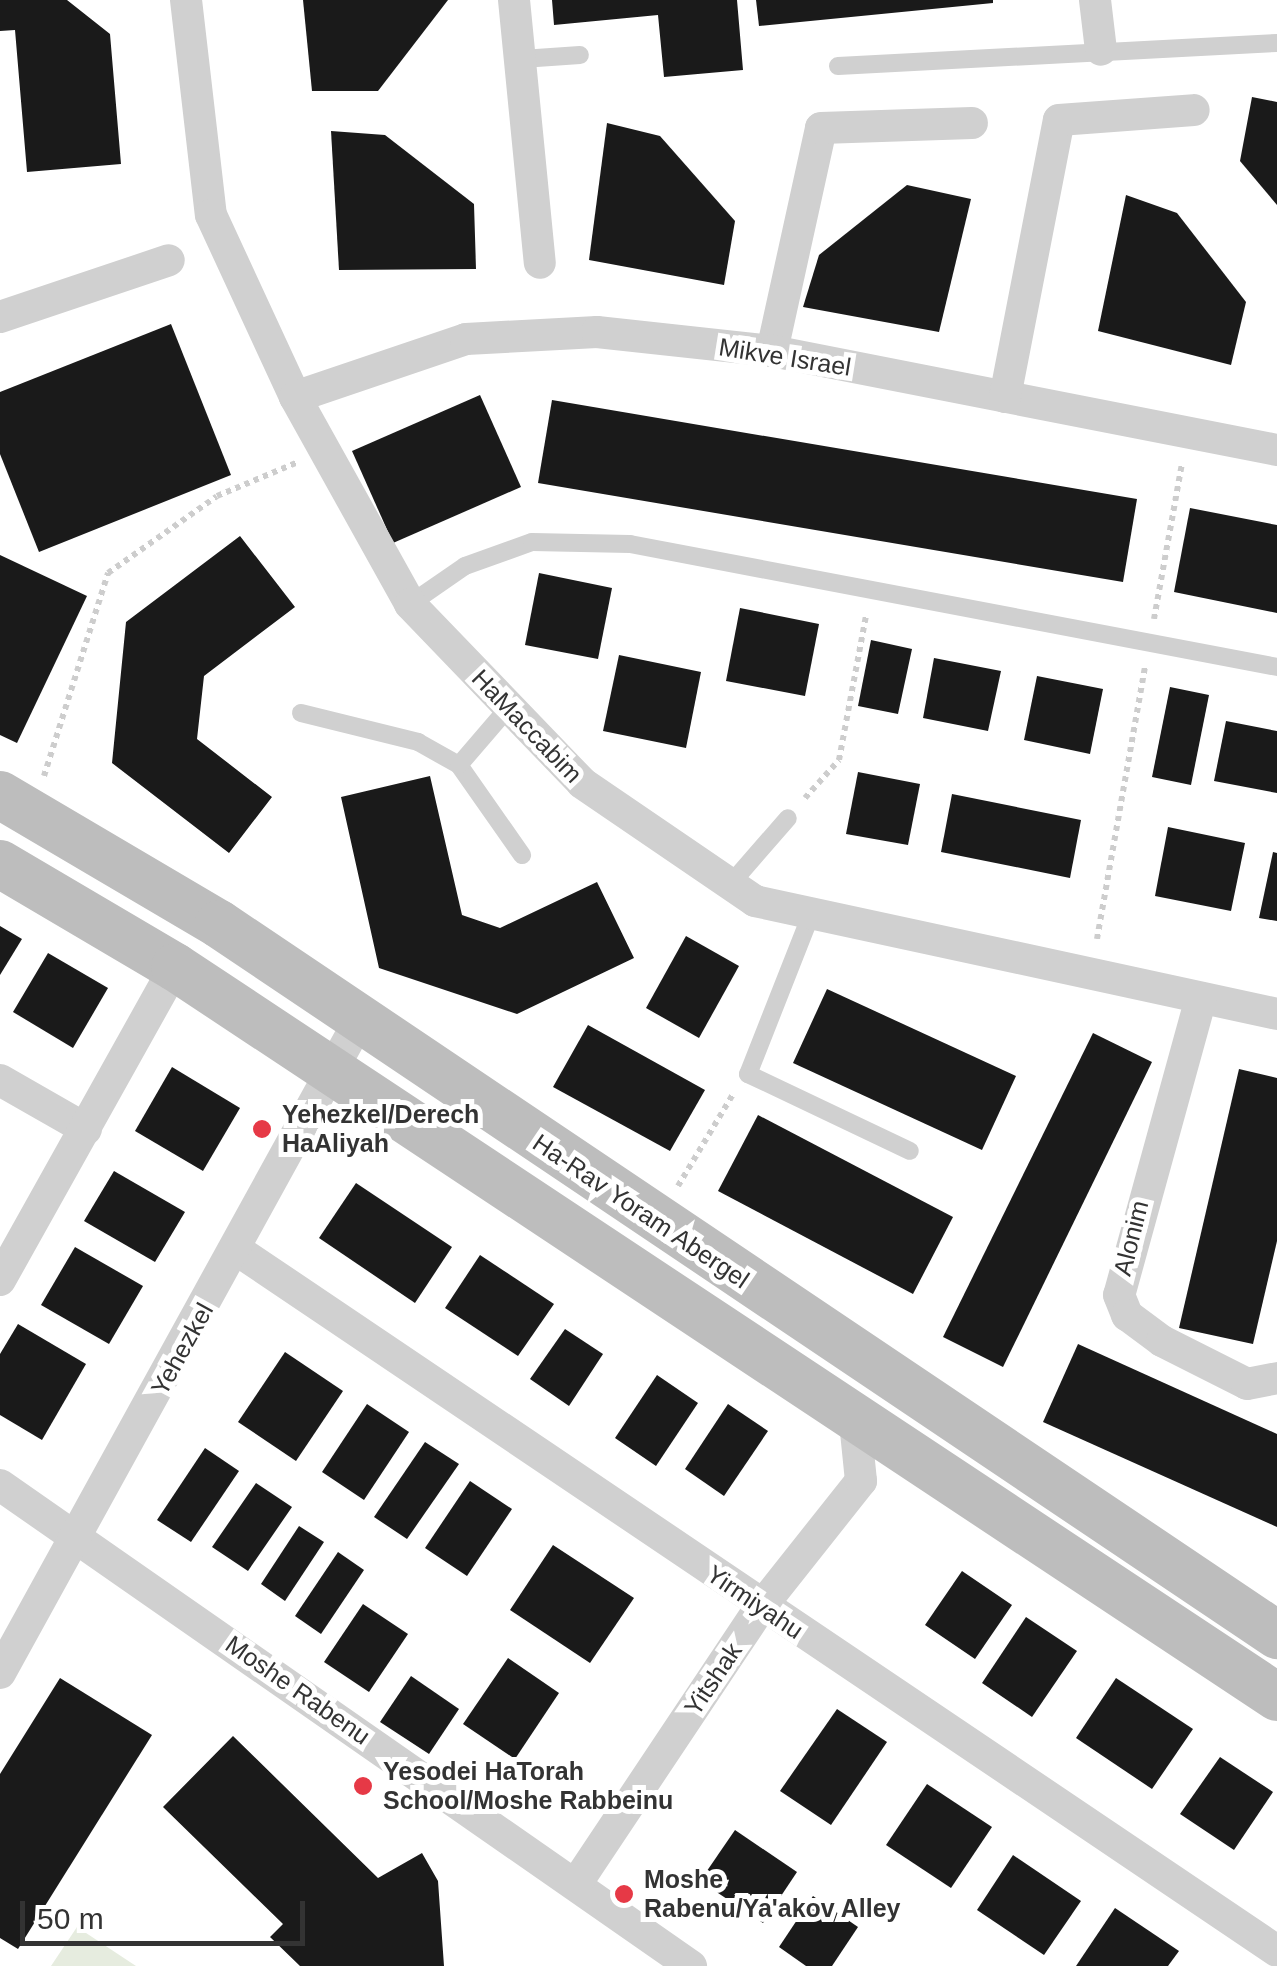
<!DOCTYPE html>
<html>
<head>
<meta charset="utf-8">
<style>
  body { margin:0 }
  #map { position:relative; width:1277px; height:1966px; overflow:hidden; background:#fff; font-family:Arial,sans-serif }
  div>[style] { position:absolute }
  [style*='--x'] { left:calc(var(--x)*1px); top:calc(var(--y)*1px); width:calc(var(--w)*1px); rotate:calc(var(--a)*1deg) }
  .green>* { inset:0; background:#e6ecdf }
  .building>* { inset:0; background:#1a1a1a }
  .path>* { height:6px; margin-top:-3px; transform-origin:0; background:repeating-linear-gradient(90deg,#cdcdcd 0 5px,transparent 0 10px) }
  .lane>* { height:18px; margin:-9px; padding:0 9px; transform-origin:9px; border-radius:9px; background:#d0d0d0 }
  .street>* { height:32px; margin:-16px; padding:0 16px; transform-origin:16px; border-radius:16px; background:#d0d0d0 }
  .secondary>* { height:48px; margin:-24px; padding:0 24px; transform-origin:24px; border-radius:24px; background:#bdbdbd }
  .dots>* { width:28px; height:28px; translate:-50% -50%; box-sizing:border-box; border:5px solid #fff; border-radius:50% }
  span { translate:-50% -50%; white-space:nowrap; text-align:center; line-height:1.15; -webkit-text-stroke:10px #fff; paint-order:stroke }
  .street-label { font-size:25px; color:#333 }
  .poi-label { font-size:25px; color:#333; font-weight:700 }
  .left { translate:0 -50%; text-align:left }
  .scale { position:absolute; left:20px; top:1901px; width:285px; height:45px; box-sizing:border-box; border:5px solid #333; border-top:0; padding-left:12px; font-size:30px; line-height:35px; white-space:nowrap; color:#333; -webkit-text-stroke:8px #fff; paint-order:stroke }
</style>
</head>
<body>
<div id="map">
  <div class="green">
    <div style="clip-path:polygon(77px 1927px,136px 1966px,51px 1966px)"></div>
  </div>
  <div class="building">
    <div style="clip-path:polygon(0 0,67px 0,110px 34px,121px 164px,27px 172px,15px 30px,0 31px)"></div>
    <div style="clip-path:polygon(303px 0,448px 0,378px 91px,312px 91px)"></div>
    <div style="clip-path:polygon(552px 0,737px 0,743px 70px,664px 77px,658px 15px,554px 25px)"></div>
    <div style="clip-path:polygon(756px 0,993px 0,993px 3px,759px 26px)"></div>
    <div style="clip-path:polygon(1252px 97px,1277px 102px,1277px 205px,1240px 161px)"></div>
    <div style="clip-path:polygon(607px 123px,660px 136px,735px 221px,724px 285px,589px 260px)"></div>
    <div style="clip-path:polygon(331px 131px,385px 135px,474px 204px,476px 269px,339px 270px)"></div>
    <div style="clip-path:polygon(907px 185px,971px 199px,939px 332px,803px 307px,819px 255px)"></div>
    <div style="clip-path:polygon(1126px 195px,1177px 213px,1246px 302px,1231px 365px,1098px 331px)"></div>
    <div style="clip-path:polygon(171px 324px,231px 475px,39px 552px,0 454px,0 392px)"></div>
    <div style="clip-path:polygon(480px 395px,521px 487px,393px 543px,352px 451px)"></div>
    <div style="clip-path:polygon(552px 400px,1137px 499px,1123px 582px,538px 483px)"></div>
    <div style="clip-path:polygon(1190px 508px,1277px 525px,1277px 613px,1174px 592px)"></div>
    <div style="clip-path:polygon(240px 536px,295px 607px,204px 676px,197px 739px,272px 797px,229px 853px,112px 763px,126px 622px)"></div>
    <div style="clip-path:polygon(0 555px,87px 596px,17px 743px,0 735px)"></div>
    <div style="clip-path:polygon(539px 573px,612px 588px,598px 659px,525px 645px)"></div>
    <div style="clip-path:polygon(740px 608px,819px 624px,805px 696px,726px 681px)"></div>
    <div style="clip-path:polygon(871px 640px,912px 649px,898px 714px,858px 706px)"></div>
    <div style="clip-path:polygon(619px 655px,701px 672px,686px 748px,603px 731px)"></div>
    <div style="clip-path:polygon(934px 658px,1001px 671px,988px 731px,923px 718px)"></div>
    <div style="clip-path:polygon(1037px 676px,1103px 689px,1090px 754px,1024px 740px)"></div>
    <div style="clip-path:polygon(1170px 687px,1209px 695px,1191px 785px,1152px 777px)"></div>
    <div style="clip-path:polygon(1226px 721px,1277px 731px,1277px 793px,1214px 781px)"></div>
    <div style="clip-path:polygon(858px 772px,920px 784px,908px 845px,846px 834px)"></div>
    <div style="clip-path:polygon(430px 776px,462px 915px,500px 928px,597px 882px,634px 958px,517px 1014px,379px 968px,341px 797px)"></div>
    <div style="clip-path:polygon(952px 794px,1081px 820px,1070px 878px,941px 852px)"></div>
    <div style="clip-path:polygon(1168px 827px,1245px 843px,1231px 911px,1155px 896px)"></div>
    <div style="clip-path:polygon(1273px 852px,1277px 853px,1277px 921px,1259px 918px)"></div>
    <div style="clip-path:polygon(0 926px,22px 939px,0 975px)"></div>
    <div style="clip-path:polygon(686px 936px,739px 966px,699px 1038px,646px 1008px)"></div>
    <div style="clip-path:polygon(48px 953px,108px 988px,73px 1048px,13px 1012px)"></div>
    <div style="clip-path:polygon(827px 989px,1016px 1076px,982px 1150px,793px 1063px)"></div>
    <div style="clip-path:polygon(588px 1025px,705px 1090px,670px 1151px,553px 1087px)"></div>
    <div style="clip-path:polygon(1093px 1033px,1152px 1062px,1003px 1367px,943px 1337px)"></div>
    <div style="clip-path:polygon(172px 1067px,240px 1108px,203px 1171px,135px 1131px)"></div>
    <div style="clip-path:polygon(1239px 1069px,1277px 1078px,1277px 1241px,1253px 1344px,1179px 1328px)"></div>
    <div style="clip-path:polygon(758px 1115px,953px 1217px,913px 1294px,718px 1191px)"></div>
    <div style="clip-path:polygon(114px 1171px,185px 1212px,155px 1262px,84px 1221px)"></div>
    <div style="clip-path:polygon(356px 1183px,452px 1247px,415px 1303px,319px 1238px)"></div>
    <div style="clip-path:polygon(75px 1247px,143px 1286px,109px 1344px,41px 1305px)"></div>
    <div style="clip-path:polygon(480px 1255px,554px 1304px,518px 1356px,445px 1308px)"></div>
    <div style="clip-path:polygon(18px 1324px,86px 1364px,42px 1440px,0 1415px,0 1354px)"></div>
    <div style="clip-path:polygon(565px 1329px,603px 1354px,569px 1406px,530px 1379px)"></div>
    <div style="clip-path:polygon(1078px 1344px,1277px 1434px,1277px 1527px,1043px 1422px)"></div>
    <div style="clip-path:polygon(285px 1352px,343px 1391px,296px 1461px,238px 1422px)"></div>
    <div style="clip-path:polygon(657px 1375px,698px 1403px,656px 1466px,615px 1438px)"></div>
    <div style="clip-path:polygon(367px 1404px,409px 1432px,364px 1500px,322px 1472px)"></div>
    <div style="clip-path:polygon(728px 1404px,768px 1431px,724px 1496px,685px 1469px)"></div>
    <div style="clip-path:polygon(425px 1442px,459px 1464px,407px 1539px,374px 1517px)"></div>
    <div style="clip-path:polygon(205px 1448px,239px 1471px,191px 1542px,157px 1520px)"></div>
    <div style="clip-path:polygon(470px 1481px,512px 1509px,467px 1576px,425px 1548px)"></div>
    <div style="clip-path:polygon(256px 1483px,292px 1507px,248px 1571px,212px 1547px)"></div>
    <div style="clip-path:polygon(299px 1526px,324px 1542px,285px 1601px,261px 1584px)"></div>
    <div style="clip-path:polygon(553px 1545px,634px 1598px,590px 1663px,510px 1610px)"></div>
    <div style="clip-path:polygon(338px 1552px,364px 1570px,321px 1634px,295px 1616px)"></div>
    <div style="clip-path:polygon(962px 1571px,1012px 1605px,975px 1659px,925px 1625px)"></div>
    <div style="clip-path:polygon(363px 1604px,408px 1634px,369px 1692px,324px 1662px)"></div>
    <div style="clip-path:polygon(1026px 1617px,1077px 1651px,1032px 1717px,982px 1683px)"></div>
    <div style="clip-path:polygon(508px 1658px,559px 1693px,515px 1759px,463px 1724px)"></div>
    <div style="clip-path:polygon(411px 1676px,459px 1709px,429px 1754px,380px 1722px)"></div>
    <div style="clip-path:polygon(60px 1678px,152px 1735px,18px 1949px,0 1938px,0 1774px)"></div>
    <div style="clip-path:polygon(1116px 1678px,1193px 1729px,1152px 1789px,1076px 1738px)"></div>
    <div style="clip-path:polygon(837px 1709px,887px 1742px,831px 1825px,780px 1791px)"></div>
    <div style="clip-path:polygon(233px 1736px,378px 1878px,422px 1853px,438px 1881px,444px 1966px,300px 1966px,270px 1937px,283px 1924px,163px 1807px)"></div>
    <div style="clip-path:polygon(1220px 1757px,1273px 1792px,1234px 1850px,1180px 1814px)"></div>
    <div style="clip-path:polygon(927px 1784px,992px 1827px,951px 1888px,886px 1845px)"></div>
    <div style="clip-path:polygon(735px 1830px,797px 1872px,763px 1923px,700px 1881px)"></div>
    <div style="clip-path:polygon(1013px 1855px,1081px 1901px,1044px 1955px,977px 1910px)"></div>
    <div style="clip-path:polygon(813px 1896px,858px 1927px,832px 1966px,806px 1966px,779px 1947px)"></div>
    <div style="clip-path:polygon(1115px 1908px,1179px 1951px,1168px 1966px,1076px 1966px)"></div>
  </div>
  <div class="path">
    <div style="--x:1154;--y:619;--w:158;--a:-79.8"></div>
    <div style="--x:44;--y:776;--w:213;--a:-72.5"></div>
    <div style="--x:108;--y:573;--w:133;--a:-35.2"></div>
    <div style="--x:217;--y:496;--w:86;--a:-22.7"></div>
    <div style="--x:805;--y:798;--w:51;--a:-48.2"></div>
    <div style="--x:839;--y:760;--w:147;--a:-79.4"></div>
    <div style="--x:1097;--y:939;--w:277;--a:-80"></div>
    <div style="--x:678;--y:1186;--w:107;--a:-59.1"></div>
  </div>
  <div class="lane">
    <div style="--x:522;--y:59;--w:58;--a:-3.9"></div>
    <div style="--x:838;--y:66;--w:440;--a:-3"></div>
    <div style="--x:410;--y:604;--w:67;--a:-34.6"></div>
    <div style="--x:465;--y:566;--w:71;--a:-19.7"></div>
    <div style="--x:532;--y:542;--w:98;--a:1.2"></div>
    <div style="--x:630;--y:544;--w:659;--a:10.76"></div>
    <div style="--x:301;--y:713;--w:121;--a:13.9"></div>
    <div style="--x:418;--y:742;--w:47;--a:29.3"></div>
    <div style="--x:459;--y:765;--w:110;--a:55"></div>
    <div style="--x:459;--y:765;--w:75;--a:-49.3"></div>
    <div style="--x:728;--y:887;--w:91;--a:-49"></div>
    <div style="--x:810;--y:917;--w:169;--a:111.5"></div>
    <div style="--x:748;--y:1074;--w:179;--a:25.4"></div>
  </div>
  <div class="street">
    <div style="--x:186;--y:0;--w:216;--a:83.4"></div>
    <div style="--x:211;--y:215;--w:200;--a:65.2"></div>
    <div style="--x:295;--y:397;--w:237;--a:60.9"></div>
    <div style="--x:410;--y:604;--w:248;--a:46.1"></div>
    <div style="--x:582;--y:783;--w:209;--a:34.3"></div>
    <div style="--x:755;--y:901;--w:534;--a:12.21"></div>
    <div style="--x:514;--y:0;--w:264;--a:84.4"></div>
    <div style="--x:1095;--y:0;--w:50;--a:83.2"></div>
    <div style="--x:0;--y:317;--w:178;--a:-18.6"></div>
    <div style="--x:772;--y:351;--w:228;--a:-77.6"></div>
    <div style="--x:821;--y:128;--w:151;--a:-1.9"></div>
    <div style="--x:295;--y:397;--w:181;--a:-18.7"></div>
    <div style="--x:466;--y:339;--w:131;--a:-3.1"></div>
    <div style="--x:597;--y:332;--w:176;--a:6.2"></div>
    <div style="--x:772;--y:351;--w:515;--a:11.09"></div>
    <div style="--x:1005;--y:397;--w:282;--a:-79"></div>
    <div style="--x:1059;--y:120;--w:135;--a:-4.2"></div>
    <div style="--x:1201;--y:998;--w:308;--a:105.4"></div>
    <div style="--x:1119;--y:1295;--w:22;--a:68"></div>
    <div style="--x:1127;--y:1315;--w:44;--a:36.6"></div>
    <div style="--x:1162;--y:1341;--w:95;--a:26.8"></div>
    <div style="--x:1247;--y:1384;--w:31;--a:-11"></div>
    <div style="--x:0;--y:1080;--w:99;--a:29.7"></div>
    <div style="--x:237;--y:1250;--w:1254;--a:33.98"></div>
    <div style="--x:0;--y:1280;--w:359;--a:-60.8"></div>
    <div style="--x:0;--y:1485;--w:842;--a:34.84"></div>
    <div style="--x:0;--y:1673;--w:744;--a:-61.16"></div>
    <div style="--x:576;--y:1884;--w:333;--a:-56.3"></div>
    <div style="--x:761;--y:1607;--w:161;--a:-51.6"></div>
    <div style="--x:861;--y:1481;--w:69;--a:-95.8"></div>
  </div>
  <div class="secondary">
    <div style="--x:0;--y:795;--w:254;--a:30.5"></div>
    <div style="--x:219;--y:924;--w:1275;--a:33.9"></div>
    <div style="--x:0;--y:864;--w:203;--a:30.5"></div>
    <div style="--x:175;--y:967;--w:1322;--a:33.52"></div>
  </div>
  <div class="dots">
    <div style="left:262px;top:1129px;background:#e63946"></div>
    <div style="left:363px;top:1786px;background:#e63946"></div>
    <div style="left:624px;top:1894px;background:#e63946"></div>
  </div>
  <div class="street-label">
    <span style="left:785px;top:357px;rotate:9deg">Mikve Israel</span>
    <span style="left:527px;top:726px;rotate:46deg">HaMaccabim</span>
    <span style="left:641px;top:1211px;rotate:34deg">Ha-Rav Yoram Abergel</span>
    <span style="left:1131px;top:1238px;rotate:-76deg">Alonim</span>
    <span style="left:182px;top:1349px;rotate:-61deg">Yehezkel</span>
    <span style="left:755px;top:1602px;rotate:34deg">Yirmiyahu</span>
    <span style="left:713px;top:1679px;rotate:-56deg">Yitshak</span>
    <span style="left:298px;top:1690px;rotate:35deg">Moshe Rabenu</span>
  </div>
  <div class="poi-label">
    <span class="left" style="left:282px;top:1129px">Yehezkel/Derech<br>HaAliyah</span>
    <span class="left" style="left:383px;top:1786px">Yesodei HaTorah<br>School/Moshe Rabbeinu</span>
    <span class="left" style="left:644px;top:1894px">Moshe<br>Rabenu/Ya'akov Alley</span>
  </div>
  <div class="scale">50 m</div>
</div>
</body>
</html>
